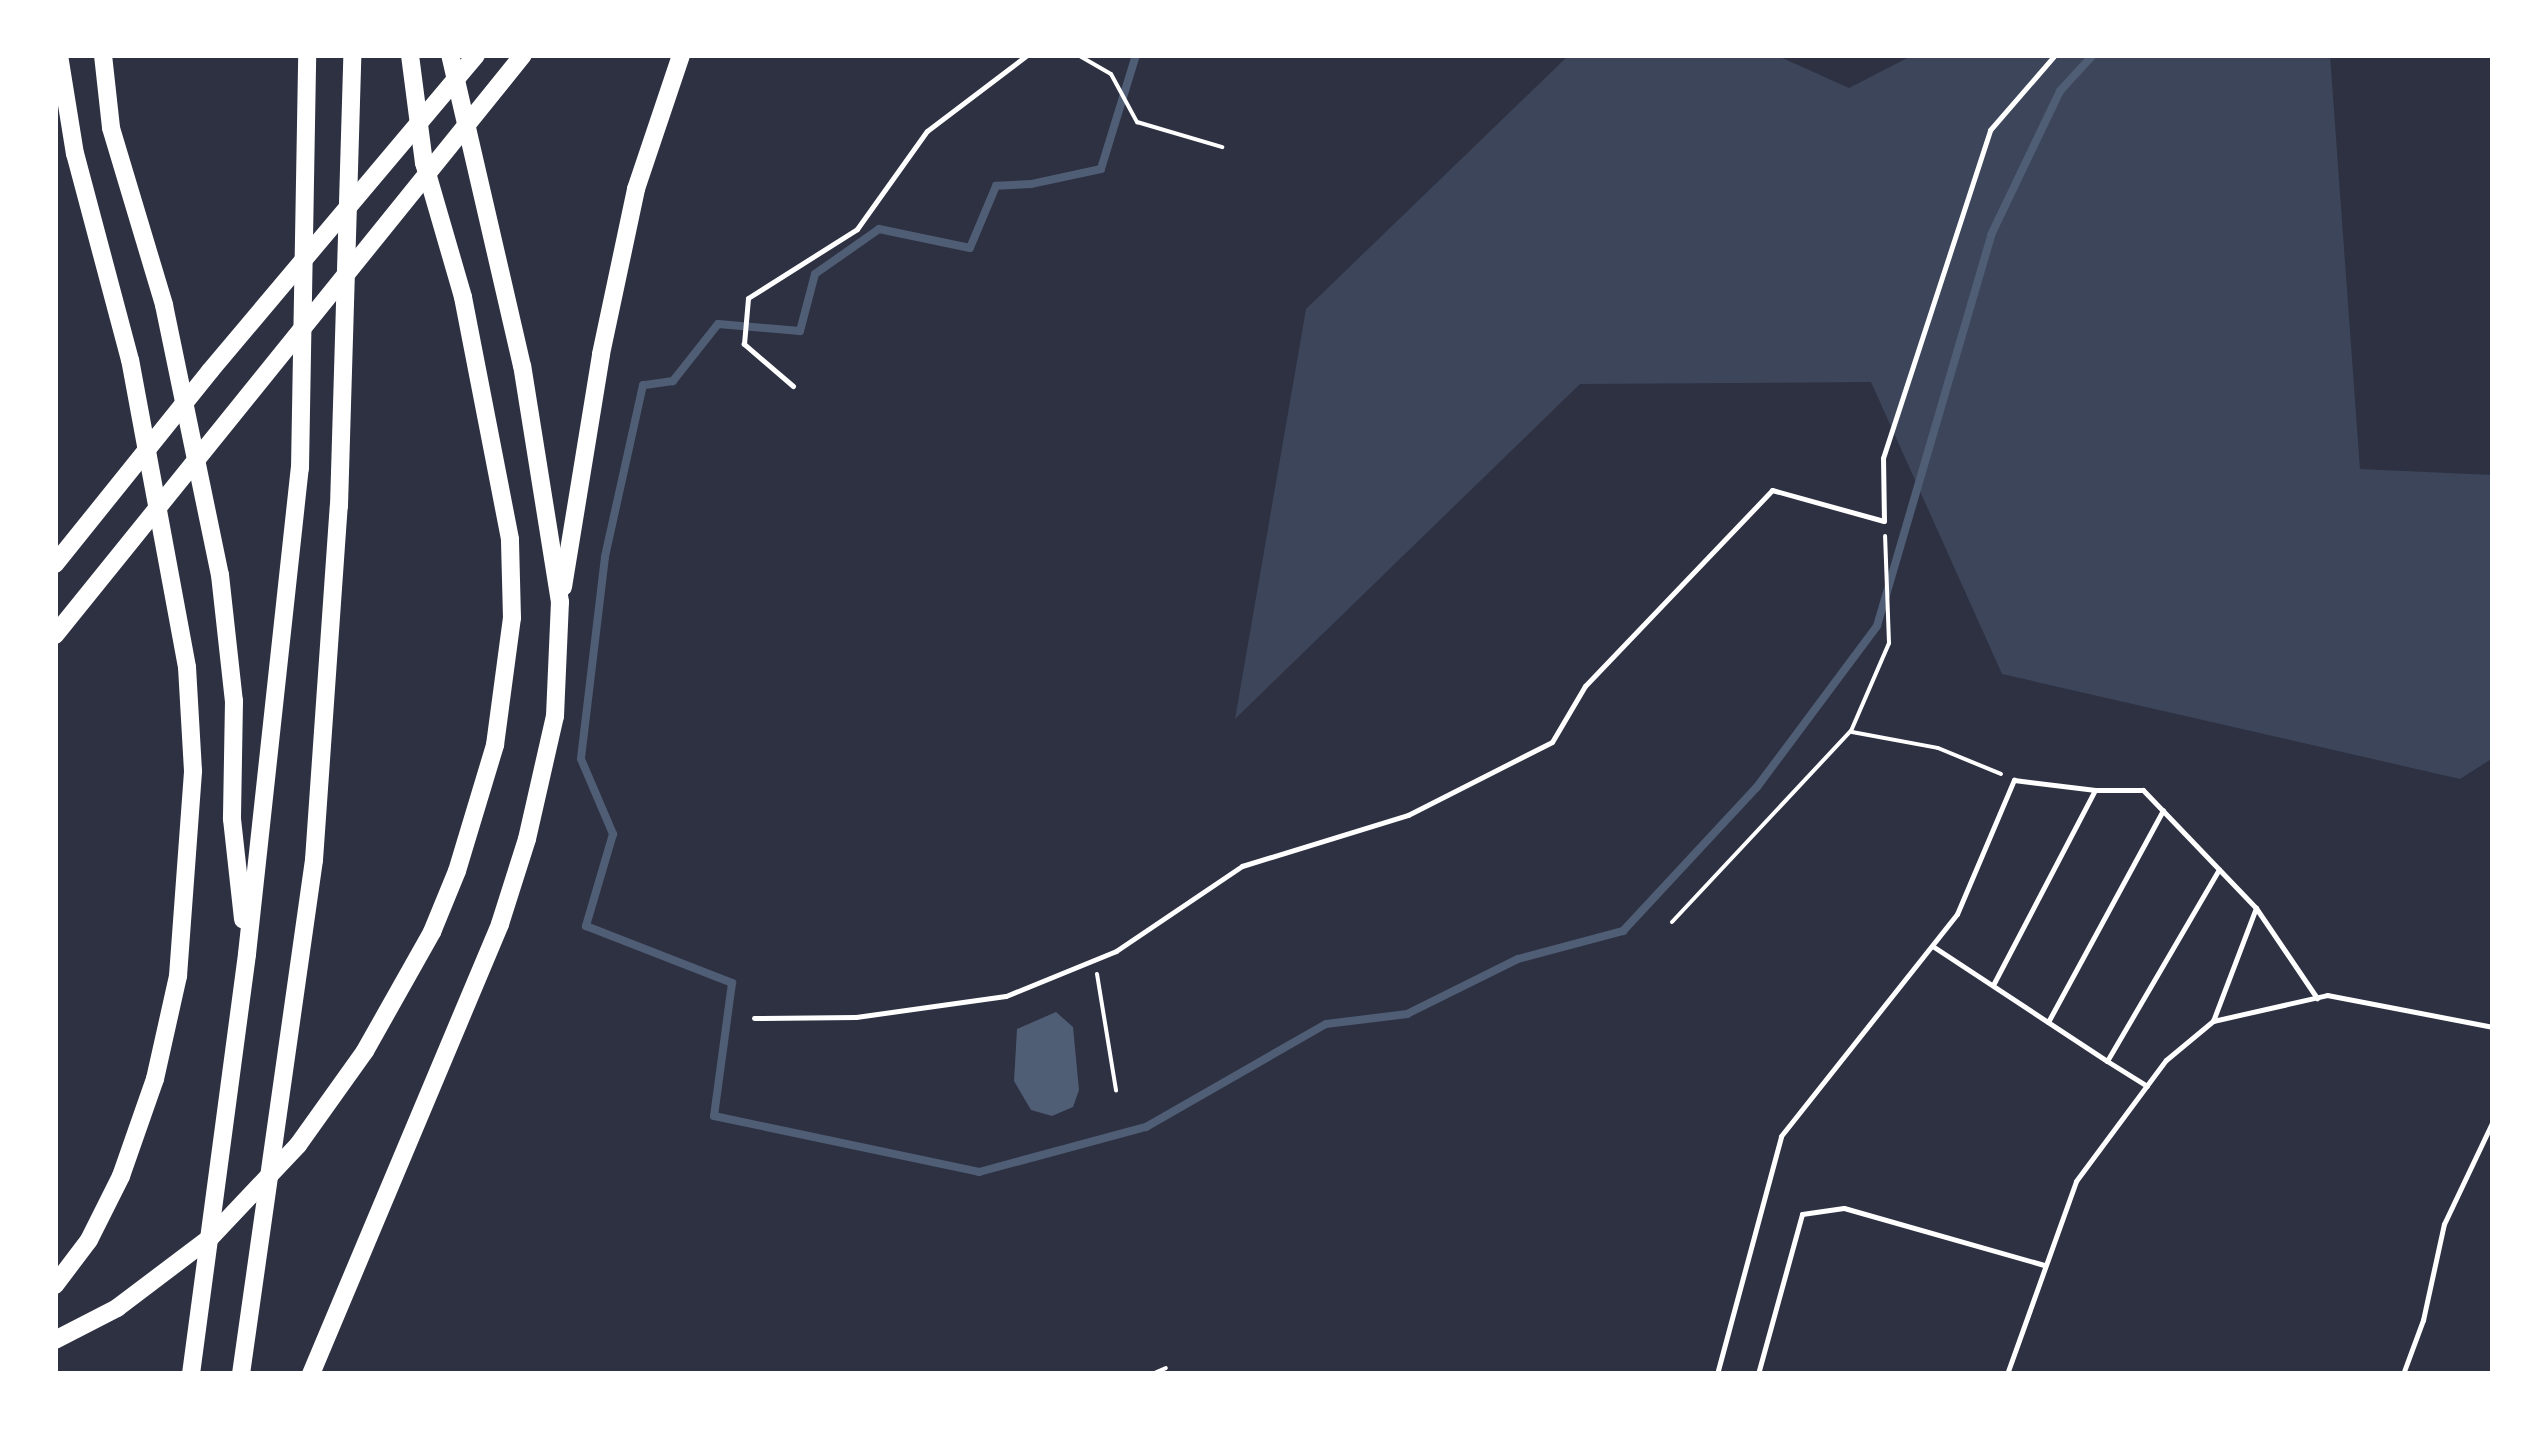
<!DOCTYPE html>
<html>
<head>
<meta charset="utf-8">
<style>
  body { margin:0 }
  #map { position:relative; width:2548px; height:1429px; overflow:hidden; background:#2d3142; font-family:"Fira Sans Condensed",sans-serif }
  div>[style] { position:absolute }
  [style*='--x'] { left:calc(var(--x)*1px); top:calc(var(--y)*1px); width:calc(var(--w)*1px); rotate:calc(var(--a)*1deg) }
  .green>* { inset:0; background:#3c4559 }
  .water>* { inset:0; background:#4f5d75 }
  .stream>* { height:8px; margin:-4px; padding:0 4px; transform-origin:4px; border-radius:4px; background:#4f5d75 }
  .path>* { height:4px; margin:-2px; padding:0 2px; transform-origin:2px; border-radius:2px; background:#fff }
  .service>* { height:5px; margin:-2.5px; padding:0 2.5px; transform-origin:2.5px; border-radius:2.5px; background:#fff }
  .motorway>* { height:18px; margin:-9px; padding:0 9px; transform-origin:9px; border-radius:9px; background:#fff }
  span { translate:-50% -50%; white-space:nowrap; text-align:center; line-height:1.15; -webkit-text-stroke:8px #fff; paint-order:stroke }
  .frame { position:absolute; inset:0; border:58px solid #fff; pointer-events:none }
</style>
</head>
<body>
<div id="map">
  <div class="green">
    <div style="clip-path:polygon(1569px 55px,1776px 55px,1849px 88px,1913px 55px,2330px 55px,2360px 469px,2493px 475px,2493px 758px,2460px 779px,2002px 674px,1871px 382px,1580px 384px,1235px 719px,1306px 309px)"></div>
  </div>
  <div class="water">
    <div style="clip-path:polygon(1056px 1012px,1073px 1027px,1079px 1090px,1073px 1107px,1052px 1116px,1031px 1110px,1014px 1081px,1017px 1029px)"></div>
  </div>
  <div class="stream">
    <div style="--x:1136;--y:55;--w:119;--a:107.1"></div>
    <div style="--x:1101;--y:169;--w:72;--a:167.9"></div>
    <div style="--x:1031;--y:184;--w:35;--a:177"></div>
    <div style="--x:996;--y:186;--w:67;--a:112.8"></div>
    <div style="--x:970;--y:248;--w:93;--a:-168.2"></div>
    <div style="--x:879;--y:229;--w:78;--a:144.9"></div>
    <div style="--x:815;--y:274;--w:59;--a:104.7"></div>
    <div style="--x:800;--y:331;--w:82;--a:-175.1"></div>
    <div style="--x:718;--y:324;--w:73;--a:128.3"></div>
    <div style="--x:673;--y:381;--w:30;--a:172"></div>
    <div style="--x:643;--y:385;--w:176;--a:102.5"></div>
    <div style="--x:605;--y:557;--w:203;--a:96.8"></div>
    <div style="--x:581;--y:759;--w:82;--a:66.9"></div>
    <div style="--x:613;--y:834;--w:96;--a:106.4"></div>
    <div style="--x:586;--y:926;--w:157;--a:21.3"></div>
    <div style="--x:732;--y:983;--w:134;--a:97.7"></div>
    <div style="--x:714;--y:1116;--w:271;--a:11.9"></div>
    <div style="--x:979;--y:1172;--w:173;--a:-15.1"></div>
    <div style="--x:1146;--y:1127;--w:207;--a:-29.8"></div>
    <div style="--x:1326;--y:1024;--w:82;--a:-7"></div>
    <div style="--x:1407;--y:1014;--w:124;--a:-26.4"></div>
    <div style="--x:1518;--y:959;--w:109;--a:-14.9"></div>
    <div style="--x:1623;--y:931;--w:197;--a:-47.1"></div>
    <div style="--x:1757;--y:787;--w:201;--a:-53.3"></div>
    <div style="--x:1877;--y:626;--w:407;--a:-73.7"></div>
    <div style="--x:1991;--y:235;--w:160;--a:-64.4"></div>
    <div style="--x:2060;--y:91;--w:49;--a:-47.5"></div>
  </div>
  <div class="path">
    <div style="--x:1078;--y:55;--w:38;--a:30"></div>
    <div style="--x:1111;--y:74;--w:55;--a:61.6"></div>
    <div style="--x:1137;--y:122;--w:89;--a:16.4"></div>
    <div style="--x:1852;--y:732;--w:87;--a:10.5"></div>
    <div style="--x:1938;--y:748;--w:68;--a:22.4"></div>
    <div style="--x:1672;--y:922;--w:262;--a:-46.9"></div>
    <div style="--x:1851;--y:731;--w:96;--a:-66.6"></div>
    <div style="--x:1889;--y:643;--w:107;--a:-92.1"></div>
    <div style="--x:1097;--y:974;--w:118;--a:80.7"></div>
    <div style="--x:1152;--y:1374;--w:15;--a:-23"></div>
  </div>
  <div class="service">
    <div style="--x:793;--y:386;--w:65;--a:-139.4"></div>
    <div style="--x:744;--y:344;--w:46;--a:-85"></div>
    <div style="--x:748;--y:298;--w:129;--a:-32.3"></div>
    <div style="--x:857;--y:229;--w:120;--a:-54.5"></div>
    <div style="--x:927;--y:131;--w:126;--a:-37.2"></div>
    <div style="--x:1934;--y:947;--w:207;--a:33.4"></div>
    <div style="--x:2107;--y:1061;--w:222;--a:-59.7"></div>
    <div style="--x:1993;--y:985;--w:220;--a:-62.4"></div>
    <div style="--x:754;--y:1018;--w:102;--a:-0.6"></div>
    <div style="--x:856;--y:1017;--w:151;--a:-8"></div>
    <div style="--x:1006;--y:996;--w:119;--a:-22.2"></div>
    <div style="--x:1116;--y:951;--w:152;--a:-34"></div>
    <div style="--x:1242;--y:866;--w:174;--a:-17.1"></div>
    <div style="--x:1408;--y:815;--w:161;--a:-26.9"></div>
    <div style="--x:1552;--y:742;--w:65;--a:-59.5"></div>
    <div style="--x:1585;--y:686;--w:271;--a:-46.3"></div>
    <div style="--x:1772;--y:490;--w:116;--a:15.5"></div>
    <div style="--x:1884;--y:521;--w:63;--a:-90.9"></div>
    <div style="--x:1883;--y:458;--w:345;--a:-71.9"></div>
    <div style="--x:1990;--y:130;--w:99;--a:-49.1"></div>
    <div style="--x:2213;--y:1021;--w:121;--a:-69.2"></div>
    <div style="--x:2048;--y:1022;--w:241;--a:-61.5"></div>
    <div style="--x:2107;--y:1061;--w:47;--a:32"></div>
    <div style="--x:1717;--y:1374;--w:246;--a:-74.9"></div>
    <div style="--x:1781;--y:1136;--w:283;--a:-51.6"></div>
    <div style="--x:1957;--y:914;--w:146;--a:-67"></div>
    <div style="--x:2014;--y:780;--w:82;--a:7"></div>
    <div style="--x:2095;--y:790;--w:48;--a:0"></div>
    <div style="--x:2143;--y:790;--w:163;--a:46.2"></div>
    <div style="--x:2256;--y:908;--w:109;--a:55.9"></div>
    <div style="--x:1758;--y:1374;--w:166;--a:-74.6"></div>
    <div style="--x:1802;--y:1214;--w:42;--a:-8.1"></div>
    <div style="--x:1844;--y:1208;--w:208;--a:15.9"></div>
    <div style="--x:2007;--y:1374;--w:205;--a:-70.3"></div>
    <div style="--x:2076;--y:1181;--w:151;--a:-53.4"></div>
    <div style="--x:2166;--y:1060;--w:61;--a:-39.7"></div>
    <div style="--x:2213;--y:1021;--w:117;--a:-12.8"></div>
    <div style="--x:2327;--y:995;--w:169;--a:10.9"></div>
    <div style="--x:2403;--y:1374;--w:58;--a:-69.7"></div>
    <div style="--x:2423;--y:1320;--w:98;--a:-77.7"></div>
    <div style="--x:2444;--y:1224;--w:114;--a:-64.6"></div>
  </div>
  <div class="motorway">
    <div style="--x:103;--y:55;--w:73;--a:83.7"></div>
    <div style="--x:111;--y:128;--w:185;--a:73.3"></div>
    <div style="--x:164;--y:305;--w:276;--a:78.3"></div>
    <div style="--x:220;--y:575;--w:127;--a:83.7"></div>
    <div style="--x:234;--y:701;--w:118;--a:91"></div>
    <div style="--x:232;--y:819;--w:101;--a:83.7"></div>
    <div style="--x:55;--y:564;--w:248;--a:-51.2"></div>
    <div style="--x:210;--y:371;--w:413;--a:-49.9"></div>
    <div style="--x:563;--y:587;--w:236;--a:-80.7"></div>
    <div style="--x:601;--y:354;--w:169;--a:-78"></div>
    <div style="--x:636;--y:189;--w:141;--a:-71.4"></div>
    <div style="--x:55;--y:635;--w:745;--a:-51.1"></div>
    <div style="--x:55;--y:1285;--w:56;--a:-52.9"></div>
    <div style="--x:89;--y:1240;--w:72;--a:-63.4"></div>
    <div style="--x:121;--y:1176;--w:103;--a:-70.7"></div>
    <div style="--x:155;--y:1079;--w:106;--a:-77.4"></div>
    <div style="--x:178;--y:976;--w:206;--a:-85.8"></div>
    <div style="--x:193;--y:771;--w:104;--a:-93.3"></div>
    <div style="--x:187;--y:667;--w:312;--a:-100.5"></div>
    <div style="--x:130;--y:360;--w:213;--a:-104.9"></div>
    <div style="--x:75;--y:154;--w:100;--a:-99.2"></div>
    <div style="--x:55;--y:1340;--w:70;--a:-27.3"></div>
    <div style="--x:117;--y:1308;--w:118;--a:-37.1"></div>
    <div style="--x:211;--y:1237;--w:127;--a:-46.6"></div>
    <div style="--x:298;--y:1145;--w:115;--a:-54.5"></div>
    <div style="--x:365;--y:1051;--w:137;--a:-60.6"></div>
    <div style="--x:432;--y:932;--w:66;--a:-67.7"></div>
    <div style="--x:457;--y:871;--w:132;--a:-73.2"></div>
    <div style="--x:495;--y:745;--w:128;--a:-82.4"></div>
    <div style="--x:512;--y:618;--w:79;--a:-91.5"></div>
    <div style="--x:510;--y:539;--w:247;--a:-101"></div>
    <div style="--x:463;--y:297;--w:140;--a:-106.2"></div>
    <div style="--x:424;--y:163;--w:109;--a:-97.4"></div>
    <div style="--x:191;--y:1374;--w:424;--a:-82.4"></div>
    <div style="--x:247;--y:954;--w:489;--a:-83.8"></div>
    <div style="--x:300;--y:468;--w:413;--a:-89"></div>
    <div style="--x:241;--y:1374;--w:519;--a:-81.92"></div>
    <div style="--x:314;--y:860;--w:355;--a:-86"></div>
    <div style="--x:339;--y:506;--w:451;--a:-88.3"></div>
    <div style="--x:311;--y:1374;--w:488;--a:-67.2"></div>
    <div style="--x:500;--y:924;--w:89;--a:-72.4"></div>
    <div style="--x:527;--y:839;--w:126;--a:-77.2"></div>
    <div style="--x:555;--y:716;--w:114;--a:-87.5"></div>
    <div style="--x:560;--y:602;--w:239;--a:-99.1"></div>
    <div style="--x:522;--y:366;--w:319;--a:-103"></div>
  </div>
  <div class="frame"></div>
</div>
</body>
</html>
